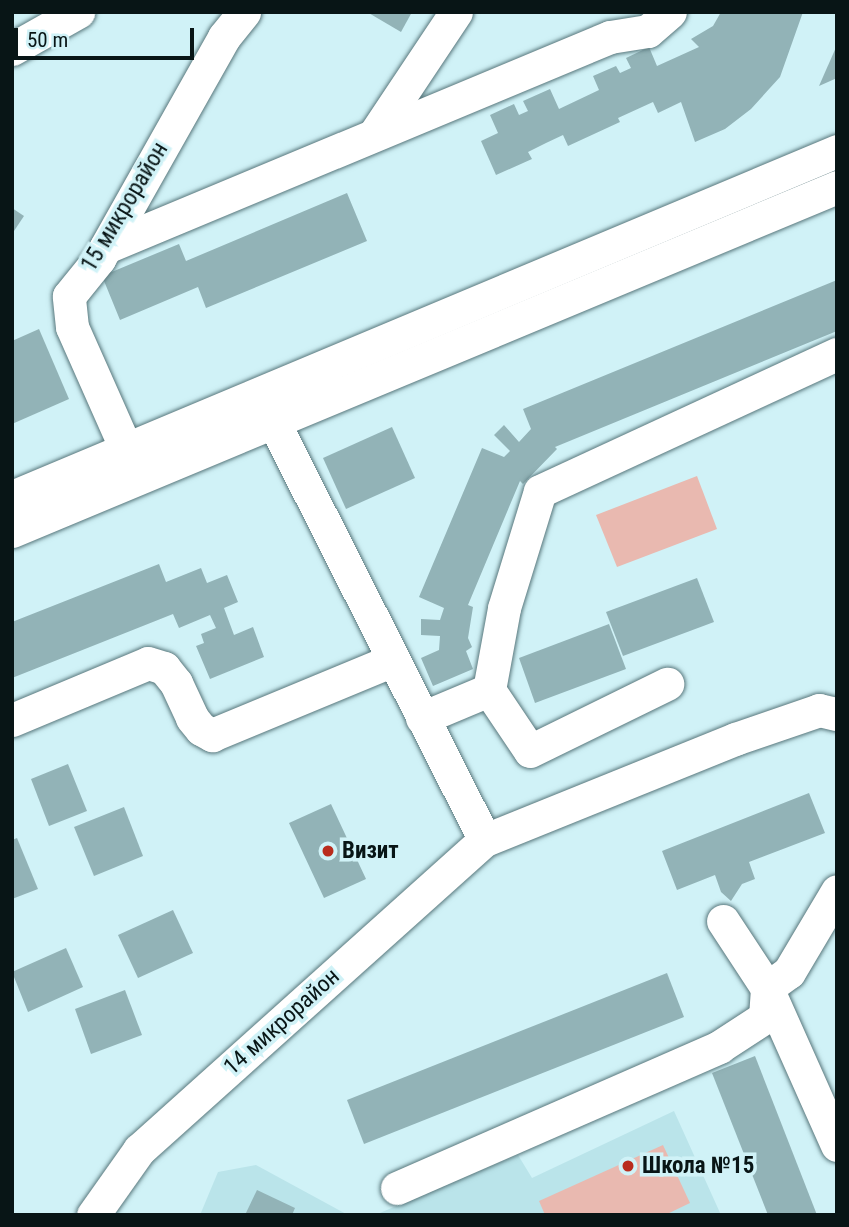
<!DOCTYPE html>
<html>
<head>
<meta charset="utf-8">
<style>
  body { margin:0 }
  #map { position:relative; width:849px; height:1227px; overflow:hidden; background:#d0f2f7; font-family:"Roboto Condensed",sans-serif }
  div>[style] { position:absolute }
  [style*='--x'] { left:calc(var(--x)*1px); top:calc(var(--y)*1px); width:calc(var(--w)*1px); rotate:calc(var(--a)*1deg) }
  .built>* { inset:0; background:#bae4ea }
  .green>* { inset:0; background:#e9b9b0 }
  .building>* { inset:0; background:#92b3b7 }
  .roads { filter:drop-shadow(0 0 2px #58777c) drop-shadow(0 0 2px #58777c) }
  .minor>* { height:33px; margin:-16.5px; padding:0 16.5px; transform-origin:16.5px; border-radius:16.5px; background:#fff }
  .dots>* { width:19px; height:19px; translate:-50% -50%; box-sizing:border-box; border:4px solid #d0f2f7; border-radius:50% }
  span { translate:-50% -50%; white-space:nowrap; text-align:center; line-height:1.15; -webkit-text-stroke:7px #d0f2f7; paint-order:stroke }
  .street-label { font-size:23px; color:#081516 }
  .poi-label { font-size:23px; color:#081516; font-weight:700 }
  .left { translate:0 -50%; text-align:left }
  .frame { position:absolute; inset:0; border:14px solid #081516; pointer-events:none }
  .scale { position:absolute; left:14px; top:28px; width:180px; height:32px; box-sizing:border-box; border:4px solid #081516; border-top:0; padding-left:9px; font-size:21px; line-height:24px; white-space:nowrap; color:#081516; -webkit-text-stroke:5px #d0f2f7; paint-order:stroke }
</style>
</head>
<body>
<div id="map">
  <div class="built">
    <div style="clip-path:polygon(674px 1111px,721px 1215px,375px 1215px,518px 1155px,532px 1178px)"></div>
    <div style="clip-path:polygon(256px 1165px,348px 1215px,200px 1215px,218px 1172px)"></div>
  </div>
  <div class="green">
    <div style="clip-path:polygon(697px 476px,717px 529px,617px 567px,596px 515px)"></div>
    <div style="clip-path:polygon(663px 1145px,690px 1203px,665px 1215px,545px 1215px,539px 1201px)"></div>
  </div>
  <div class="building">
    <div style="clip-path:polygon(367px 12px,412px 12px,401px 32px)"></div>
    <div style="clip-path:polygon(721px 12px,803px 12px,780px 77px,751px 109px,725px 129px,695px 142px,681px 102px,658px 113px,653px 102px,618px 118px,620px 122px,568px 146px,563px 135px,546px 143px,528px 152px,532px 159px,496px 175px,481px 141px,498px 133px,490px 115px,514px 104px,519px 115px,528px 111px,523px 101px,550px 89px,559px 109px,599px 90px,593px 76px,616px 66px,620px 73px,631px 68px,626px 58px,649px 47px,657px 66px,699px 47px,691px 39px,713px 26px)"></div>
    <div style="clip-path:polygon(837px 45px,837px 78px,819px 86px)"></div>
    <div style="clip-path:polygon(347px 193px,367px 241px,206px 308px,198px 287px,120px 320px,102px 276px,179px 244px,186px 261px)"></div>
    <div style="clip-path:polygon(12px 208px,24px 216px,12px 234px)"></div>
    <div style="clip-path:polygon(837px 280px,837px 331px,555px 447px,557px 449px,523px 484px,520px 481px,468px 605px,473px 607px,468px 638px,472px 647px,466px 651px,473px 669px,433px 686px,421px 658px,439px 650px,440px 636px,421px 635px,421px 619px,440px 620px,444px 608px,419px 597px,482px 448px,504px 457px,510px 451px,494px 435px,504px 425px,519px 442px,531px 429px,523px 409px)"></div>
    <div style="clip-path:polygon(39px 329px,69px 399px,12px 424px,12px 341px)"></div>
    <div style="clip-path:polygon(392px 427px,415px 478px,346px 509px,323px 458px)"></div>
    <div style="clip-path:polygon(159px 564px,166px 582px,201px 568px,207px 583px,227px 575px,238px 602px,224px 608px,234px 635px,253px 627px,264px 657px,210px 679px,196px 646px,204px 643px,201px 634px,216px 628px,210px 615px,179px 628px,173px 614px,12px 678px,12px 622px)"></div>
    <div style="clip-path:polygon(697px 578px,714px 622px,623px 656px,606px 612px)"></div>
    <div style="clip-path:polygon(609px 624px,626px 669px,535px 703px,519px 658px)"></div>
    <div style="clip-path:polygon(68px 764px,87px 811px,49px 826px,31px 779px)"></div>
    <div style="clip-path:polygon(809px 793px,825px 833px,749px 862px,755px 879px,742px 884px,731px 901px,721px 892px,715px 875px,677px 890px,662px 851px)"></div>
    <div style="clip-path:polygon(331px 804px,366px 879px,324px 898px,289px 823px)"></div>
    <div style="clip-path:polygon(124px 807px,143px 856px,94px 876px,74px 827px)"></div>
    <div style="clip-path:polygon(17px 838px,38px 889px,12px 899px,12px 840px)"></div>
    <div style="clip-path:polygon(173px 910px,193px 953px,138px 978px,118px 935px)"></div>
    <div style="clip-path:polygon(66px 948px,83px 987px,28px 1012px,12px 972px)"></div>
    <div style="clip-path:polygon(667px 973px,684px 1017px,364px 1144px,347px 1100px)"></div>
    <div style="clip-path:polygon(125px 990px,142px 1035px,91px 1054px,75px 1009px)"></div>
    <div style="clip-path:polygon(755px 1056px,817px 1215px,768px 1215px,712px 1073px)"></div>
    <div style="clip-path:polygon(257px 1190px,295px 1208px,292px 1215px,245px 1215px)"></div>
  </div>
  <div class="roads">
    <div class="minor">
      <div style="--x:12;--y:49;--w:76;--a:-29.3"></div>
      <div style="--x:376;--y:132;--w:144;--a:-56.3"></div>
      <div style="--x:106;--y:247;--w:546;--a:-22.62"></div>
      <div style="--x:610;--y:37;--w:38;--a:-9"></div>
      <div style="--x:648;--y:31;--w:29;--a:-41"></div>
      <div style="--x:265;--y:405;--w:487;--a:63.2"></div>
      <div style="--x:134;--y:467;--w:153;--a:-113.9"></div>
      <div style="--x:72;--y:327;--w:31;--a:-96"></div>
      <div style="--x:69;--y:296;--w:48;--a:-51"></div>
      <div style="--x:99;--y:259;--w:255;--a:-60.6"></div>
      <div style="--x:224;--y:37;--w:32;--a:-51"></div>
      <div style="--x:12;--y:497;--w:895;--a:-22.75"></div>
      <div style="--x:12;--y:531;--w:894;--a:-22.63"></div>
      <div style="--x:489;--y:690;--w:73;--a:56.1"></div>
      <div style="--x:530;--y:751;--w:153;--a:-26.1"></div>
      <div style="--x:422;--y:718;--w:73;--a:-22.7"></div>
      <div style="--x:489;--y:690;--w:83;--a:-79.6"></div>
      <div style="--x:504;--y:608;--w:122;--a:-72.9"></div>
      <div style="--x:540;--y:491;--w:327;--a:-24.8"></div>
      <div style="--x:12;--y:720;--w:147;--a:-22.7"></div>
      <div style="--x:148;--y:663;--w:17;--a:17"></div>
      <div style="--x:164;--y:668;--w:19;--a:51"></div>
      <div style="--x:176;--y:683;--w:38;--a:65"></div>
      <div style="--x:192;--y:718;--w:14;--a:51"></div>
      <div style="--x:201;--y:729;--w:13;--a:29"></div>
      <div style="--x:212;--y:735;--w:196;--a:-22.5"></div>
      <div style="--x:723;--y:921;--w:80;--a:56.7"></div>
      <div style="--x:767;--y:988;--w:27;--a:-36"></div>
      <div style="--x:789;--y:972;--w:94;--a:-59.3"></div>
      <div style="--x:767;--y:988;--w:172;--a:66"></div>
      <div style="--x:397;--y:1188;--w:352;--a:-23.6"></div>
      <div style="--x:719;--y:1047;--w:55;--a:-33.1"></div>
      <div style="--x:765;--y:1017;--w:29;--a:-86"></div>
      <div style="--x:93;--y:1215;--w:80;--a:-54.7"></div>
      <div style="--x:139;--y:1150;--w:465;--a:-41.9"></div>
      <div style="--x:485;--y:840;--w:270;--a:-22"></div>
      <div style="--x:735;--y:739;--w:89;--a:-19"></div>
      <div style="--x:819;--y:710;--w:18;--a:13"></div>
    </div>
  </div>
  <div class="dots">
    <div style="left:328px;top:851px;background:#b92c1d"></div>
    <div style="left:628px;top:1166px;background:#b92c1d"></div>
  </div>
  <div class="street-label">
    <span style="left:125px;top:207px;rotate:-59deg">15 микрорайон</span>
    <span style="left:282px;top:1022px;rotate:-42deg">14 микрорайон</span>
  </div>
  <div class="poi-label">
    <span class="left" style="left:342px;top:851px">Визит</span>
    <span class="left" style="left:642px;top:1166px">Школа №15</span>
  </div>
  <div class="frame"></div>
  <div class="scale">50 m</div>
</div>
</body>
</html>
